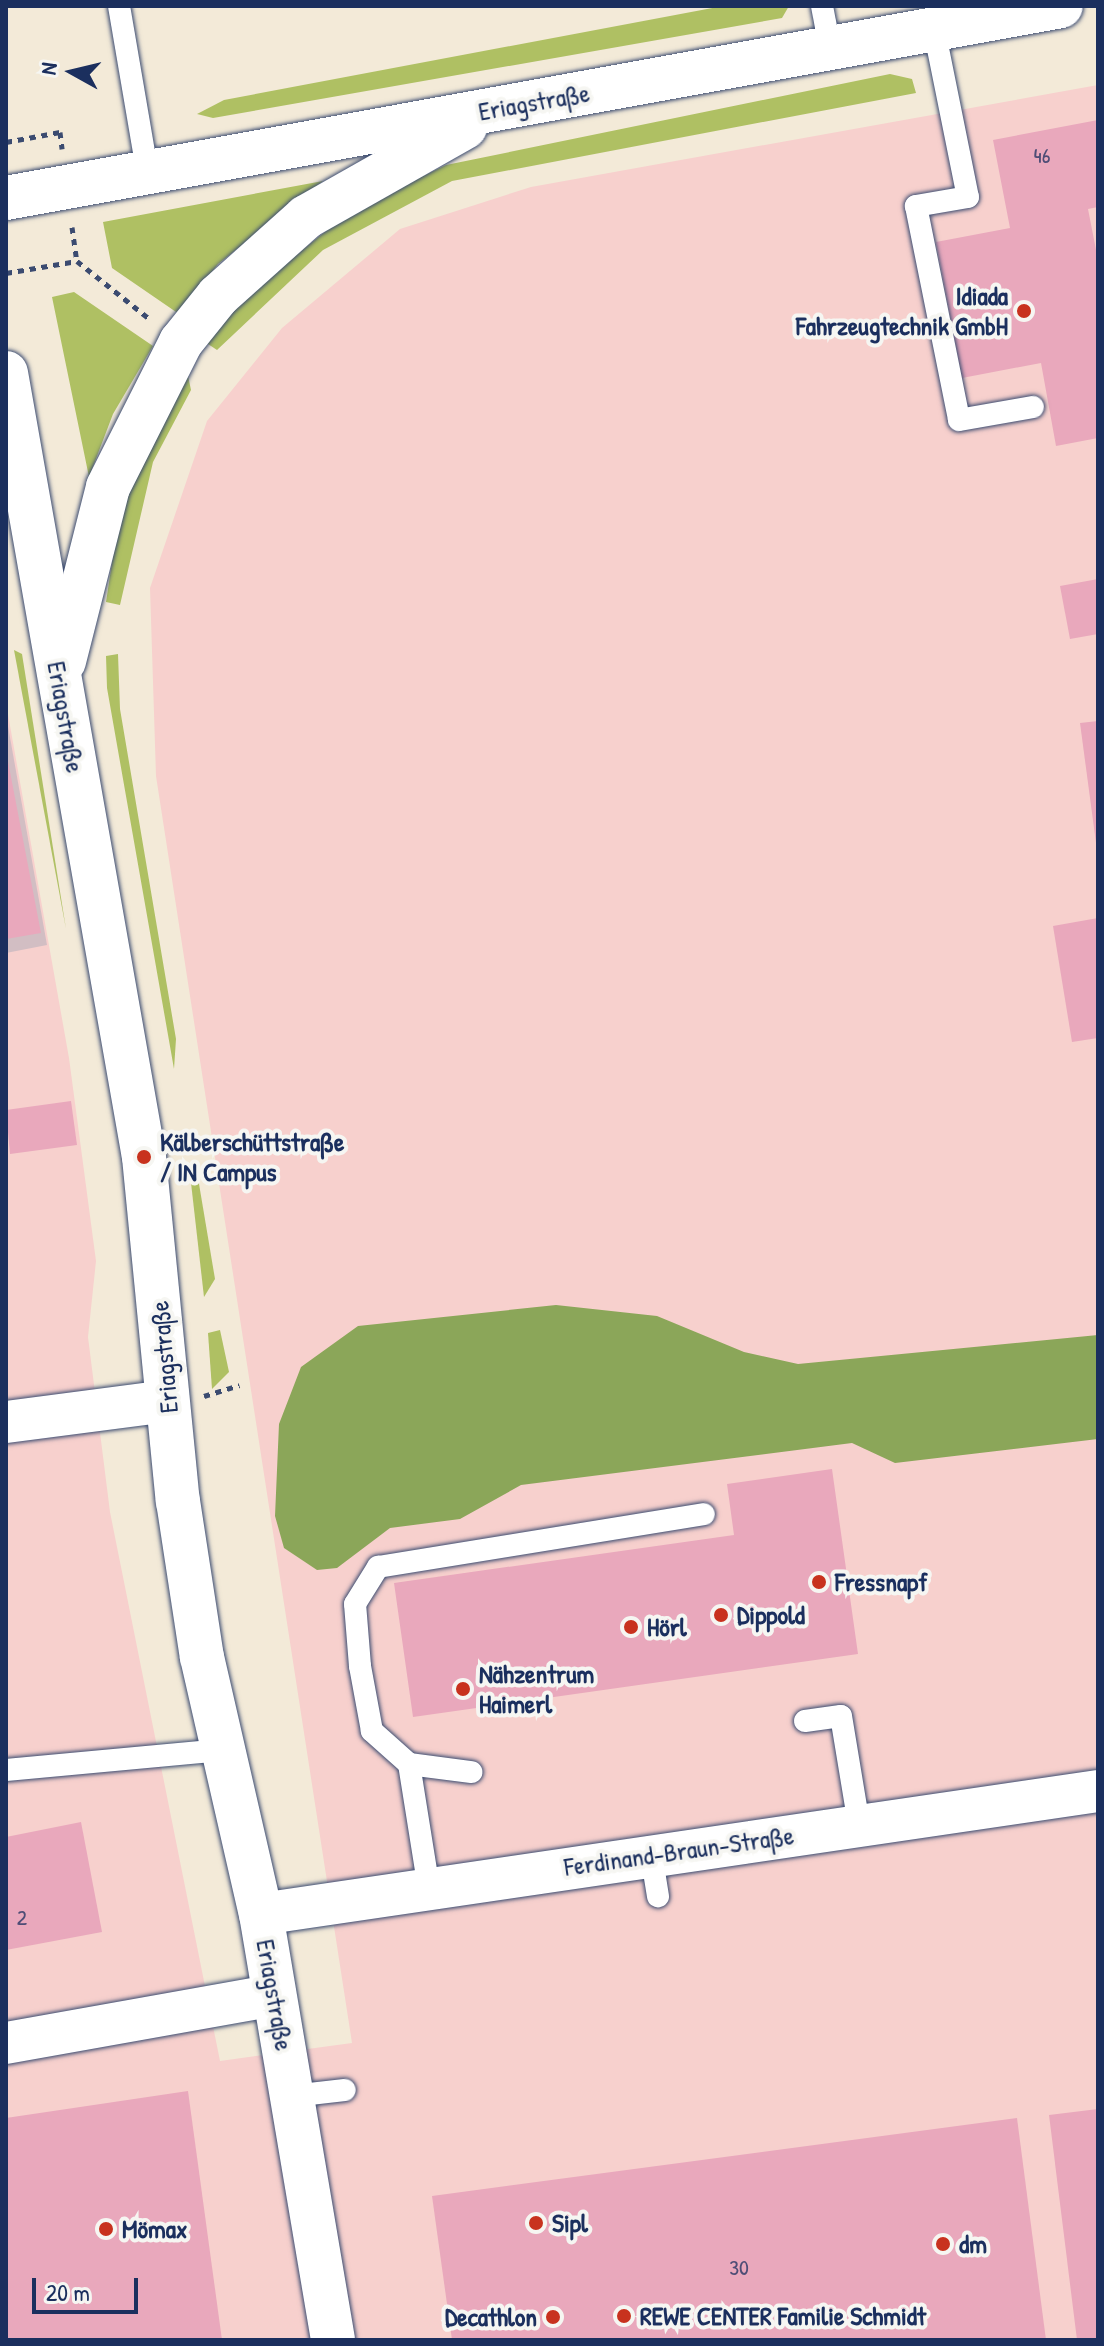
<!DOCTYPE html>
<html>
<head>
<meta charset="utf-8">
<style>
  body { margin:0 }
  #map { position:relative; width:1104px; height:2346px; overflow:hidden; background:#f3ead8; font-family:"Patrick Hand",sans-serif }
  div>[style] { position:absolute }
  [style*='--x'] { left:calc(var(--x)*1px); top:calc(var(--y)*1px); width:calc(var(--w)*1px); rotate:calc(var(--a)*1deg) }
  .built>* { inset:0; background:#f7d0cd }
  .industrial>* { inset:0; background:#d2bec3 }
  .green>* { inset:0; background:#afc063 }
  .forest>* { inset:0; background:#8ba659 }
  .building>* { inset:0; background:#e9a8bc }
  .path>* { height:5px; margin-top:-2.5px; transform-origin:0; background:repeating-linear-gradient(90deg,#3b4b70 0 6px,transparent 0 12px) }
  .roads { filter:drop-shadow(0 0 2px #3b4b70) drop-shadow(0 0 2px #3b4b70) }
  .service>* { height:22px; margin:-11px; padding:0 11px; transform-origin:11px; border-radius:11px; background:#fff }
  .minor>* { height:42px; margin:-21px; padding:0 21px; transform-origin:21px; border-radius:21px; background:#fff }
  .tertiary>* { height:44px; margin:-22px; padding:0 22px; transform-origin:22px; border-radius:22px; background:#fff }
  .dots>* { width:22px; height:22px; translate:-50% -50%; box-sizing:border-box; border:4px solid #f6f6f2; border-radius:50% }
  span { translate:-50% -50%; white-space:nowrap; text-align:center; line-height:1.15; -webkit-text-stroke:8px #f6f6f2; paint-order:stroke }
  .number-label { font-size:22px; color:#4e4d76 }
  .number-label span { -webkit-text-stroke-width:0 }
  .street-label { font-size:26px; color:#1b2f5e }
  .poi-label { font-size:26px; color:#1b2f5e; font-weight:700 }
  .right { translate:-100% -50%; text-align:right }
  .left { translate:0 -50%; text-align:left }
  .frame { position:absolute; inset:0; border:8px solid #1b2f5e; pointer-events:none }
  .north { position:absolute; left:32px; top:32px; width:80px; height:80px; -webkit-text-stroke:6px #f6f6f2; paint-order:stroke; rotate:278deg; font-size:22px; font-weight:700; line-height:32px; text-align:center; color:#1b2f5e }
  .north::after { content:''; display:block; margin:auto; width:28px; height:36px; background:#1b2f5e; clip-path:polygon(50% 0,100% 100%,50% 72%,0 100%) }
  .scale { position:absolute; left:32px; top:2278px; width:106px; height:36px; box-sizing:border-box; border:4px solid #1b2f5e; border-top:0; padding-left:10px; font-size:24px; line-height:28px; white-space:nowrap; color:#1b2f5e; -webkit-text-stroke:6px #f6f6f2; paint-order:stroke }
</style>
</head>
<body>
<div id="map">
  <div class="built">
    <div style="clip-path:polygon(1098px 85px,1098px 2340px,6px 2340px,6px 703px,69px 1058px,96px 1261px,88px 1337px,110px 1512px,220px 2061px,352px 2043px,156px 776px,150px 588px,207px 421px,282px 328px,400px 229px,531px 187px)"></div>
  </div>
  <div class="industrial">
    <div style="clip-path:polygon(6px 715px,47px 945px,6px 953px)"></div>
  </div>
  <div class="green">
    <div style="clip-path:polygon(723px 6px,789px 6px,782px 18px,213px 118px,197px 114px,224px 100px)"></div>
    <div style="clip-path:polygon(890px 74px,912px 79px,916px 93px,452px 181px,323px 250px,217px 350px,205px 342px,239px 301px,351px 211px,446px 165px)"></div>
    <div style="clip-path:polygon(323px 181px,218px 264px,179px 314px,112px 268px,103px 222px)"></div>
    <div style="clip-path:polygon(74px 292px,153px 346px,113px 414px,89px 477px,52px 297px)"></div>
    <div style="clip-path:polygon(187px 371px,191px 390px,153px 462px,120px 605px,106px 602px,120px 510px)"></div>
    <div style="clip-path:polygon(14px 650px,22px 654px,66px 929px)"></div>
    <div style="clip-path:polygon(118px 654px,120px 709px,176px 1039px,174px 1069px,107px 688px,106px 656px)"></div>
    <div style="clip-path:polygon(197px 1172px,215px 1279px,204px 1297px,190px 1174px)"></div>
    <div style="clip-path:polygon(220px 1330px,229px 1372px,212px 1389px,208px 1333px)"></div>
  </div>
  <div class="forest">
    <div style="clip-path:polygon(556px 1305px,657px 1316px,744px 1352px,798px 1364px,1098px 1335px,1098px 1439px,895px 1463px,852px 1443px,521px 1485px,460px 1519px,390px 1528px,337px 1568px,317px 1570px,284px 1548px,275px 1516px,279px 1424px,301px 1367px,358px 1326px)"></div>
  </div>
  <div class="building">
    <div style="clip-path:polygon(1098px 120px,1098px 207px,1088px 209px,1098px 260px,1098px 438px,1056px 446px,1041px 363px,962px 378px,936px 242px,1010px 228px,993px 140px)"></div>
    <div style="clip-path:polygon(1098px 579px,1098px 634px,1070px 639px,1060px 586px)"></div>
    <div style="clip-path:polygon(1098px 721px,1098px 843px,1096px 843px,1080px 723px)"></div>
    <div style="clip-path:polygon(6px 751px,41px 933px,6px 939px)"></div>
    <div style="clip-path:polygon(1098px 918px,1098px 1038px,1072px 1042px,1053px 926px)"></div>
    <div style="clip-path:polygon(71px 1101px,77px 1145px,10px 1154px,6px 1110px)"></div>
    <div style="clip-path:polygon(832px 1469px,858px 1654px,413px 1717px,394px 1583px,734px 1535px,727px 1484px)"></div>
    <div style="clip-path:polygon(81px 1822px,102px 1932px,6px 1950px,6px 1837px)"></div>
    <div style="clip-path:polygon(188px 2091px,222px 2340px,6px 2340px,6px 2118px)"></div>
    <div style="clip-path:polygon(1098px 2109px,1098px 2340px,1077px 2340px,1049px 2115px)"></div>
    <div style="clip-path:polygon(1017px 2118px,1046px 2340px,452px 2340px,432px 2196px)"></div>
  </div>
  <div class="path">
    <div style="--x:6;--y:142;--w:55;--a:-10.5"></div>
    <div style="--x:60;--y:132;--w:17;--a:83"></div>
    <div style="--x:72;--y:227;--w:34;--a:82"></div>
    <div style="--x:6;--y:273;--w:72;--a:-9.6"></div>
    <div style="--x:77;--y:261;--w:95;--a:38.6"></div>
    <div style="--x:204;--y:1396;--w:37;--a:-17"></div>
  </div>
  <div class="roads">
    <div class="service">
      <div style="--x:119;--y:6;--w:166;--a:80.3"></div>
      <div style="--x:822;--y:6;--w:43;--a:79.2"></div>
      <div style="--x:934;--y:29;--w:171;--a:78.6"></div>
      <div style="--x:968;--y:197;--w:53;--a:170.2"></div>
      <div style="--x:916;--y:206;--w:218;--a:78.6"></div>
      <div style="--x:959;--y:420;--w:75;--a:-10"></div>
      <div style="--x:805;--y:1721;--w:36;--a:-8"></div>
      <div style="--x:841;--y:1716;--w:110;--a:80.6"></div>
      <div style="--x:409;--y:1764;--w:50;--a:-138.3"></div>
      <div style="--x:372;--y:1731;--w:66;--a:-100.5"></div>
      <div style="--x:360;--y:1666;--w:62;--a:-94.6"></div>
      <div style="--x:355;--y:1604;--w:44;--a:-58.1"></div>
      <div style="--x:378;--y:1567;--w:330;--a:-9.2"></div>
      <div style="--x:6;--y:1770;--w:217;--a:-5.3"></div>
      <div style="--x:651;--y:1853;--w:44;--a:80.8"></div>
      <div style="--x:429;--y:1889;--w:127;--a:-99.1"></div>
      <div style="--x:409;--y:1764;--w:63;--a:7.4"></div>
      <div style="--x:292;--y:2096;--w:53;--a:-6.5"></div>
    </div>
    <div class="minor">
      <div style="--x:6;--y:1422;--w:162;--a:-7.4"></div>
      <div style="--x:261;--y:1914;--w:846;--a:-8.36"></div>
      <div style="--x:6;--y:2043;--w:273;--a:-10.1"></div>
    </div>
    <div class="tertiary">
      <div style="--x:6;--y:198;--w:1072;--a:-10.31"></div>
      <div style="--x:6;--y:373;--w:796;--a:80.02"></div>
      <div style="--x:144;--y:1157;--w:346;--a:84.4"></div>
      <div style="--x:178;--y:1501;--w:158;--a:81.3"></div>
      <div style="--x:202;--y:1657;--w:264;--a:77.1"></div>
      <div style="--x:261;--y:1914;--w:432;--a:80.4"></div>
      <div style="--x:64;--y:661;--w:179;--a:-75.8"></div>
      <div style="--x:108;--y:487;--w:162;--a:-63.3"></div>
      <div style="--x:181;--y:342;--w:59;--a:-51.2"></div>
      <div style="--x:218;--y:296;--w:118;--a:-41.9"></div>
      <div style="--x:306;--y:217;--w:183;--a:-29.5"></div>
    </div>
  </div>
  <div class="dots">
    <div style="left:1024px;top:311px;background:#c8321e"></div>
    <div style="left:144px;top:1157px;background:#c8321e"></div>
    <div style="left:819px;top:1582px;background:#c8321e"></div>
    <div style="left:721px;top:1615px;background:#c8321e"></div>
    <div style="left:631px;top:1627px;background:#c8321e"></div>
    <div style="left:463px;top:1689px;background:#c8321e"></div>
    <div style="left:536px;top:2223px;background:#c8321e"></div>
    <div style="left:106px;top:2229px;background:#c8321e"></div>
    <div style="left:943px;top:2244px;background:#c8321e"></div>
    <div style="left:624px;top:2316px;background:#c8321e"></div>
    <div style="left:553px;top:2317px;background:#c8321e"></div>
  </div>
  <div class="number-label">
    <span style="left:1042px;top:156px">46</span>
    <span style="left:22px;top:1918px">2</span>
    <span style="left:739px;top:2268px">30</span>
  </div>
  <div class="street-label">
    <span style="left:534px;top:102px;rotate:-10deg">Eriagstraße</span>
    <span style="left:66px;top:717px;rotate:80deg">Eriagstraße</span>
    <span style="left:164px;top:1357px;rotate:-95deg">Eriagstraße</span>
    <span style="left:679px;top:1851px;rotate:-8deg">Ferdinand-Braun-Straße</span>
    <span style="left:275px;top:1995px;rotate:80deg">Eriagstraße</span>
  </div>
  <div class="poi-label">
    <span class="right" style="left:1008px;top:311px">Idiada<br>Fahrzeugtechnik GmbH</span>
    <span class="left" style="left:160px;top:1157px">Kälberschüttstraße<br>/ IN Campus</span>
    <span class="left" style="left:835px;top:1582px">Fressnapf</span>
    <span class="left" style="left:737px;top:1615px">Dippold</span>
    <span class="left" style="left:647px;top:1627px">Hörl</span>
    <span class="left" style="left:479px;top:1689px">Nähzentrum<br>Haimerl</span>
    <span class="left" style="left:552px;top:2223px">Sipl</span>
    <span class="left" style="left:122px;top:2229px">Mömax</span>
    <span class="left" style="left:959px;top:2244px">dm</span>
    <span class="left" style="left:640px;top:2316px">REWE CENTER Familie Schmidt</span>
    <span class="right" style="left:537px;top:2317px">Decathlon</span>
  </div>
  <div class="frame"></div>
  <div class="north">N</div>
  <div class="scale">20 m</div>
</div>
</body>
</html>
